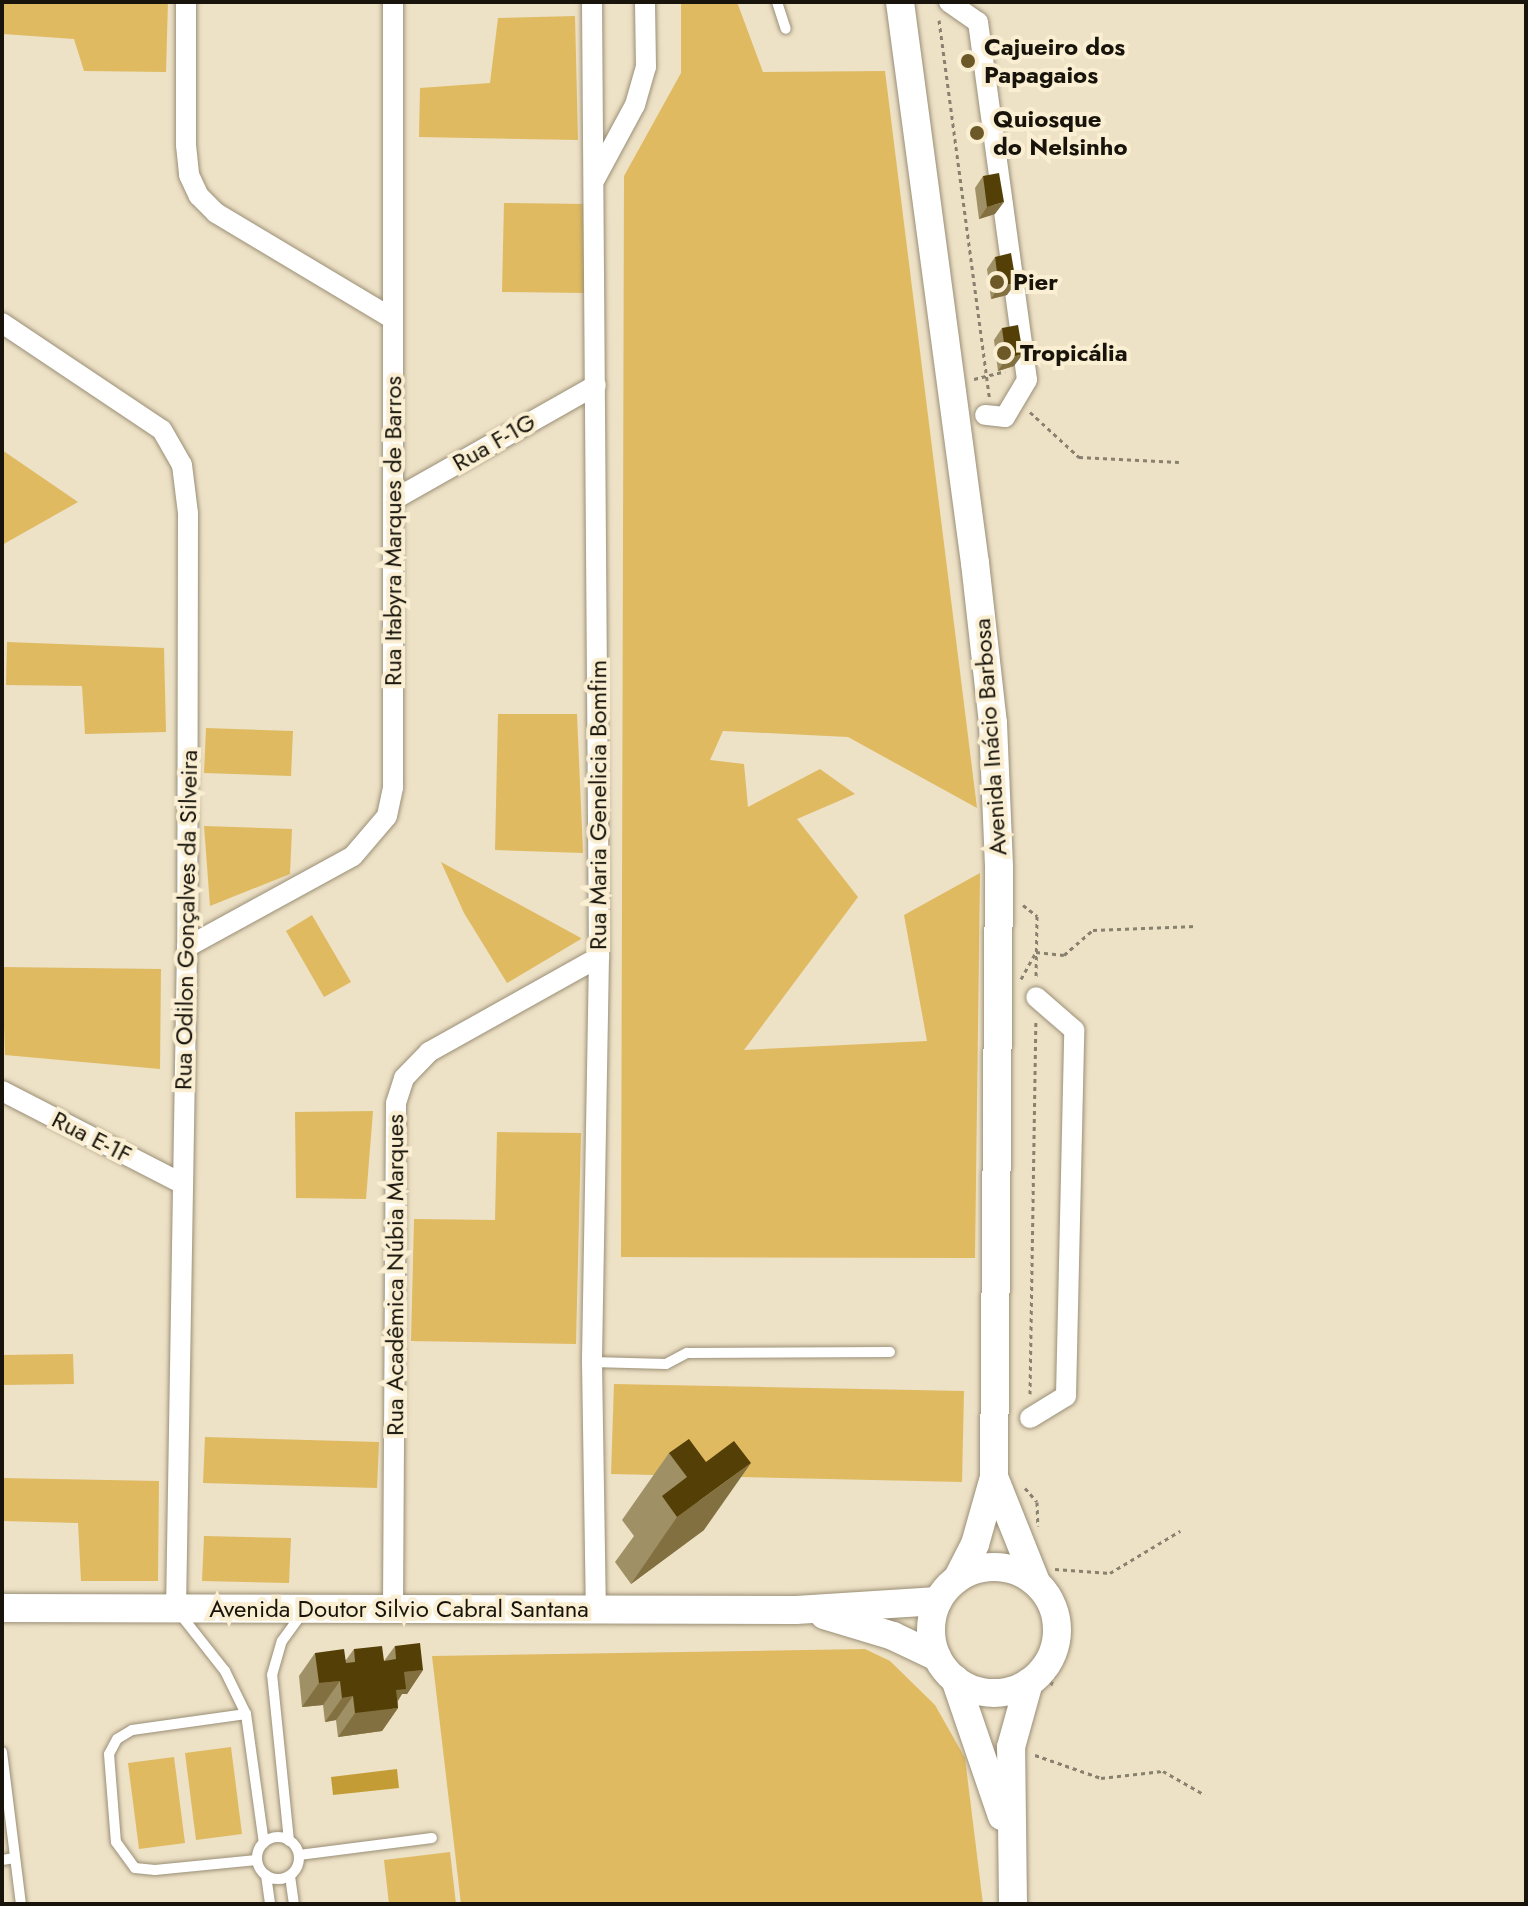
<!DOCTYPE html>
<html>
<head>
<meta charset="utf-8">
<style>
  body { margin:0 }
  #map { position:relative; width:1528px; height:1906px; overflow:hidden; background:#ede1c6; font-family:Jost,sans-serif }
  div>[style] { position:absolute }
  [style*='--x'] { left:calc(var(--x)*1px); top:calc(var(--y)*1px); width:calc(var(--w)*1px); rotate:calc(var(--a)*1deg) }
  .green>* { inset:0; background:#dfba61 }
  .water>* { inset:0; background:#c39c36 }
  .path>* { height:3px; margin-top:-1.5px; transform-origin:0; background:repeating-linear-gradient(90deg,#89816f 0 4px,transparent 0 8px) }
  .roads { filter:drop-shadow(0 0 2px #9a8f76) drop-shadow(0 0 2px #9a8f76) }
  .lane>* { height:10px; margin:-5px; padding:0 5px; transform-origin:5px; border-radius:5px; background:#fff }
  .lane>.ring { margin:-5px; padding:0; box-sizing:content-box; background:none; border:10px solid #fff; border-radius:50% }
  .street>* { height:20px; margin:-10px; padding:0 10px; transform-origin:10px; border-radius:10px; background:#fff }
  .secondary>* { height:28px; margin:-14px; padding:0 14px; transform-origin:14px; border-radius:14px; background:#fff }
  .secondary>.ring { margin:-14px; padding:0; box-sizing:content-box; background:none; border:28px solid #fff; border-radius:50% }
  .wall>* { inset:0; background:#a09066 }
  .shaded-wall>* { inset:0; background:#827040 }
  .building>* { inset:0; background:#544006 }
  .dots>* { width:22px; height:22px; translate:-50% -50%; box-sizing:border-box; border:4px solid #faefd3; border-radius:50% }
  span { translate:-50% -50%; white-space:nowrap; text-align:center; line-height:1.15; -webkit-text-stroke:8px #faefd3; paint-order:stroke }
  .poi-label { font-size:24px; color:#18140b; font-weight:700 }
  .left { translate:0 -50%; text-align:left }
  .street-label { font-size:24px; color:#18140b }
  .frame { position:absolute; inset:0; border:4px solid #18140b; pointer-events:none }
</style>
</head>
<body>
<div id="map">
  <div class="green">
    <div style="clip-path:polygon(4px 2px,168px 2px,166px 72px,84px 71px,74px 39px,3px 34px)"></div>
    <div style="clip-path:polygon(681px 2px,737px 2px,763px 72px,885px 71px,977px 808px,848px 737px,723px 731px,710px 760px,744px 764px,748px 807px,820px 769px,855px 794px,797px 819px,858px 897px,744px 1050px,927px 1041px,904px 915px,980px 873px,975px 1258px,621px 1257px,624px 176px,681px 73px)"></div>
    <div style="clip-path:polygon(575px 16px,578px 140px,419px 137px,420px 88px,490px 83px,498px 18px)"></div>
    <div style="clip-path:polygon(504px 203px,586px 204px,584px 293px,502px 292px)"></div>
    <div style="clip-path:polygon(2px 450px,78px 502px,2px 545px)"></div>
    <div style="clip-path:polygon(7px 642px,164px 648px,166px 732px,85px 734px,82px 686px,6px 685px)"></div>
    <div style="clip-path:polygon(498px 714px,577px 714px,583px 853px,495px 850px)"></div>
    <div style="clip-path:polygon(206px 728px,293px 731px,291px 776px,204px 773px)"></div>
    <div style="clip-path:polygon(204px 826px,292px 829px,290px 874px,210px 906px)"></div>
    <div style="clip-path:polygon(441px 862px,581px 938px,581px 939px,507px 983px,464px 913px)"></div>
    <div style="clip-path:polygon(312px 915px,351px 982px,324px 997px,286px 931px)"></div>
    <div style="clip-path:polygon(2px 967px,161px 969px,160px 1069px,5px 1055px)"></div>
    <div style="clip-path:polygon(373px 1111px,366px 1199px,296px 1198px,295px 1112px)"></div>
    <div style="clip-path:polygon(497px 1132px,581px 1133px,576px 1344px,411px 1341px,414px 1219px,495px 1220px)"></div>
    <div style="clip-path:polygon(73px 1354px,74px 1384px,2px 1385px,2px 1355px)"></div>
    <div style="clip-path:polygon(614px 1384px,964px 1391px,962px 1482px,611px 1474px)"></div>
    <div style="clip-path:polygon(205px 1437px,379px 1442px,377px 1488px,203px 1483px)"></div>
    <div style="clip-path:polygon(2px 1478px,159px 1481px,158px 1581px,81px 1581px,78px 1523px,2px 1521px)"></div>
    <div style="clip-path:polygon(204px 1536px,291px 1538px,289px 1583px,202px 1581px)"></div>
    <div style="clip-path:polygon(865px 1649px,890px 1661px,935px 1705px,965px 1758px,983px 1904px,461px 1904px,432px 1656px)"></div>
    <div style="clip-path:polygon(231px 1747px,242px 1834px,196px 1840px,185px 1753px)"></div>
    <div style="clip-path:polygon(174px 1757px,185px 1843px,139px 1849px,128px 1763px)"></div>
    <div style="clip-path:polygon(450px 1852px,456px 1904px,389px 1904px,384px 1860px)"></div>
  </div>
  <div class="water">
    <div style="clip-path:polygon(397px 1769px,399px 1788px,333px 1795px,331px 1777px)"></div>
  </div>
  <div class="path">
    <div style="--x:939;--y:20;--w:380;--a:82.4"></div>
    <div style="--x:974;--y:379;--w:32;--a:-14"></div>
    <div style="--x:1030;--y:412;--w:67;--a:42.6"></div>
    <div style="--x:1079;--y:457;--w:100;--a:2.9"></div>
    <div style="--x:1023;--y:905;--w:18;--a:38"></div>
    <div style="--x:1037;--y:916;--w:62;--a:90.9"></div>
    <div style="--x:1021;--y:979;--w:31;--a:-61"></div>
    <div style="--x:1036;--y:952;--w:28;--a:6"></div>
    <div style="--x:1064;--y:955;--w:38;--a:-41"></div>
    <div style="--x:1093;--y:930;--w:103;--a:-2.2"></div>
    <div style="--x:1030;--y:1394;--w:372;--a:-89.1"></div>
    <div style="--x:1025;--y:1488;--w:18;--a:49"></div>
    <div style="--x:1037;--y:1502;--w:24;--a:88"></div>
    <div style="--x:1055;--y:1569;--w:55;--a:4.2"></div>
    <div style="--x:1110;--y:1573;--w:82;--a:-31"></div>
    <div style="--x:1051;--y:1685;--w:51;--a:-71.6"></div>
    <div style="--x:1067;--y:1637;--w:42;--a:-108"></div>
    <div style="--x:1035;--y:1755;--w:70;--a:19.2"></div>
    <div style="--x:1101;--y:1778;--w:62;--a:-6.4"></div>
    <div style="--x:1163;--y:1771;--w:48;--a:29.7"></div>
  </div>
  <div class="roads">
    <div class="lane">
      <div style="--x:777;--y:2;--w:28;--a:72"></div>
      <div style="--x:592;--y:1362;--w:74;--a:1.5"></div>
      <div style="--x:666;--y:1364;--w:24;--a:-28"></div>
      <div style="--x:687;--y:1353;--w:203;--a:-0.3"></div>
      <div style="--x:180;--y:1614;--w:73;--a:51.7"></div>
      <div style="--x:225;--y:1671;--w:48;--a:64"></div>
      <div style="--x:246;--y:1714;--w:130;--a:82.1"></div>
      <div style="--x:246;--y:1714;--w:115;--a:172"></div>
      <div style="--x:132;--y:1730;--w:17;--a:149"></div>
      <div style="--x:117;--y:1739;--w:17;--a:118"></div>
      <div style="--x:109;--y:1754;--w:88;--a:85.5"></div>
      <div style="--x:116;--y:1842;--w:32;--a:54"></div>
      <div style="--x:135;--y:1868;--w:20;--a:6"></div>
      <div style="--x:155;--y:1870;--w:102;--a:-5.6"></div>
      <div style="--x:2;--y:1752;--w:153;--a:82.9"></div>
      <div class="ring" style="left:257px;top:1837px;width:32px;height:32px"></div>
      <div style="--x:289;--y:1841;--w:167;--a:-95.8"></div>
      <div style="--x:272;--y:1675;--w:35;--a:-74"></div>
      <div style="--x:282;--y:1641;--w:36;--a:-54"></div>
      <div style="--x:299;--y:1855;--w:134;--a:-7.3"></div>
      <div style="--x:2;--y:1860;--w:13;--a:-9"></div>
      <div style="--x:266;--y:1875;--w:29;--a:82"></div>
      <div style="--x:290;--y:1876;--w:28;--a:82"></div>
    </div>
    <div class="street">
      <div style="--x:186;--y:2;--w:143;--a:90"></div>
      <div style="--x:186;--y:145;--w:30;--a:84"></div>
      <div style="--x:189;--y:175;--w:23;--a:65"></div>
      <div style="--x:199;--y:196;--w:24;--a:45"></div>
      <div style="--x:216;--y:213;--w:206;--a:30.9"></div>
      <div style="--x:592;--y:2;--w:955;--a:89.58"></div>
      <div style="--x:599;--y:957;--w:405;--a:91"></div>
      <div style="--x:592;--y:1362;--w:246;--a:89.1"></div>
      <div style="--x:949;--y:2;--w:35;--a:35"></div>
      <div style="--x:978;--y:22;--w:361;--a:82.2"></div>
      <div style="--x:1027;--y:380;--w:43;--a:120.7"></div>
      <div style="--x:1005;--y:417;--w:20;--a:-174"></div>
      <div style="--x:595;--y:179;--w:84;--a:-61.6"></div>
      <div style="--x:635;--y:105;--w:40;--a:-74"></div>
      <div style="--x:646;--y:67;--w:65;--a:-90.9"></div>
      <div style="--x:2;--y:323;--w:192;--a:33.8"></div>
      <div style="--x:162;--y:430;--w:40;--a:60.3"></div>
      <div style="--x:182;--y:465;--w:48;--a:82.9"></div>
      <div style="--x:188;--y:513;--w:434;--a:90.1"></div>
      <div style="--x:187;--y:947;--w:662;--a:90.95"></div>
      <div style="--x:393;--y:500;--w:233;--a:-29.5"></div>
      <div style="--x:187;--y:947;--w:189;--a:-28.7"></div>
      <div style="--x:353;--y:856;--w:52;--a:-49.6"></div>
      <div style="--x:387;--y:816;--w:30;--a:-78"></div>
      <div style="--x:393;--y:787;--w:785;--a:-90"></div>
      <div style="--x:2;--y:1091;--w:203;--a:27.2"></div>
      <div style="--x:1030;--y:1418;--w:42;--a:-31.4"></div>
      <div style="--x:1066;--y:1396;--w:366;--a:-88.7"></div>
      <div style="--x:1074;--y:1030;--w:50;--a:-139"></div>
      <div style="--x:393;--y:1608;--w:505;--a:-89.66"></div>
      <div style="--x:396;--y:1103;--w:26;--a:-72"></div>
      <div style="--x:404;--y:1078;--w:36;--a:-46"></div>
      <div style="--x:429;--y:1052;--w:195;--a:-29.2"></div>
    </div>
    <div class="secondary">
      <div style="--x:900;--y:2;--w:566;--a:82.39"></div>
      <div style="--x:975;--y:563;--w:161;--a:83.6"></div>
      <div style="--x:993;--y:723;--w:145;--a:87.6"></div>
      <div style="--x:999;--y:868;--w:609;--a:90.47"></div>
      <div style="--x:994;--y:1477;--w:70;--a:105.8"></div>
      <div style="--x:975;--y:1544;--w:38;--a:117"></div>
      <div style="--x:994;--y:1477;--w:113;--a:68.2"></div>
      <div class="ring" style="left:931px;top:1567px;width:98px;height:98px"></div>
      <div style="--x:2;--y:1608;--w:794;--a:0.14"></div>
      <div style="--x:796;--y:1610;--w:142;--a:-3.6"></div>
      <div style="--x:824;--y:1615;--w:72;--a:16.9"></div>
      <div style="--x:893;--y:1636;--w:49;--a:25.5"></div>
      <div style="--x:955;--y:1679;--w:145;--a:71.1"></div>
      <div style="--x:1013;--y:1904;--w:157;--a:-90.7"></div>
      <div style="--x:1011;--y:1747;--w:67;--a:-74.5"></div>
    </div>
  </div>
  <div class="wall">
    <div style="clip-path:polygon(983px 176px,995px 214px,979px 219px,975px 188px)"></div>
    <div style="clip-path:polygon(995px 257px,1007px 295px,991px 299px,987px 269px)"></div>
    <div style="clip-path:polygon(1002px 328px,1014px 366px,998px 371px,994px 340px)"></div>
    <div style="clip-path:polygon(689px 1439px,704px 1530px,631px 1584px,615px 1562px,634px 1536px,622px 1520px,669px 1453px)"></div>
    <div style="clip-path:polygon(395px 1646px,423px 1670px,407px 1694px,402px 1694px,398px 1701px,398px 1708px,382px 1731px,338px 1737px,336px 1720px,325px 1722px,323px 1705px,302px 1707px,299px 1676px,315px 1653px,346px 1660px,354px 1649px,384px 1661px)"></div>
  </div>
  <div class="shaded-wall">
    <div style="clip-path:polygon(1004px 202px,995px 214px,979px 219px,987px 207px)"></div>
    <div style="clip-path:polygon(1016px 283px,1007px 295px,991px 299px,999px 287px)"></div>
    <div style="clip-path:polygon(1023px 354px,1014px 366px,998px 371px,1006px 359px)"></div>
    <div style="clip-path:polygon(751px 1463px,704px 1530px,631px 1584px,677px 1517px)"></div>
    <div style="clip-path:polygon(423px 1670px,407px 1694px,402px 1694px,392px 1709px,398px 1708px,382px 1731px,338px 1737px,355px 1713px,404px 1672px)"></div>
    <div style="clip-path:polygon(340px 1681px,323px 1705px,302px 1707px,319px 1683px)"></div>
    <div style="clip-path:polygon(353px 1696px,336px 1720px,325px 1722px,342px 1698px)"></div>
  </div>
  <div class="building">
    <div style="clip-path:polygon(999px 173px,1004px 202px,987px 207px,983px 176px)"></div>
    <div style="clip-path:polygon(1011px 253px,1016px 283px,999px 287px,995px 257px)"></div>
    <div style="clip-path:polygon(1018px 325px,1023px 354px,1006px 359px,1002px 328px)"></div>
    <div style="clip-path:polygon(689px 1439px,706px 1462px,734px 1441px,751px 1463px,677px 1517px,662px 1496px,687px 1477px,669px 1453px)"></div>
    <div style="clip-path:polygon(420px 1643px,423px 1670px,404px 1672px,406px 1689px,396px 1690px,398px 1708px,355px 1713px,353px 1696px,342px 1698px,340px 1681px,319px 1683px,315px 1653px,344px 1649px,346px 1663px,355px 1662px,354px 1649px,382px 1646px,384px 1661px,396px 1659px,395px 1646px)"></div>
  </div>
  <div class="dots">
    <div style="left:968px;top:61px;background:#6d5928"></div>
    <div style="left:977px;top:133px;background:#6d5928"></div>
    <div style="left:997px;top:282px;background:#6d5928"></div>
    <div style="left:1004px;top:353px;background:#6d5928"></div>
  </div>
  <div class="poi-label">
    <span class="left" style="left:984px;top:61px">Cajueiro dos<br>Papagaios</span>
    <span class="left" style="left:993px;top:133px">Quiosque<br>do Nelsinho</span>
    <span class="left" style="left:1013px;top:282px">Pier</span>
    <span class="left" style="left:1020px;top:353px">Tropicália</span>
  </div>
  <div class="street-label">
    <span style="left:494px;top:442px;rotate:-30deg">Rua F-1G</span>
    <span style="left:393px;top:531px;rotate:-90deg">Rua Itabyra Marques de Barros</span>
    <span style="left:990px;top:737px;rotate:-94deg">Avenida Inácio Barbosa</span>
    <span style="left:598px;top:805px;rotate:-90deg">Rua Maria Genelicia Bomfim</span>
    <span style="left:186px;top:920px;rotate:-89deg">Rua Odilon Gonçalves da Silveira</span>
    <span style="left:92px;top:1137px;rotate:27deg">Rua E-1F</span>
    <span style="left:395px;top:1275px;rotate:-90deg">Rua Acadêmica Núbia Marques</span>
    <span style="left:399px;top:1609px">Avenida Doutor Silvio Cabral Santana</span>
  </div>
  <div class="frame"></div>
</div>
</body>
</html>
